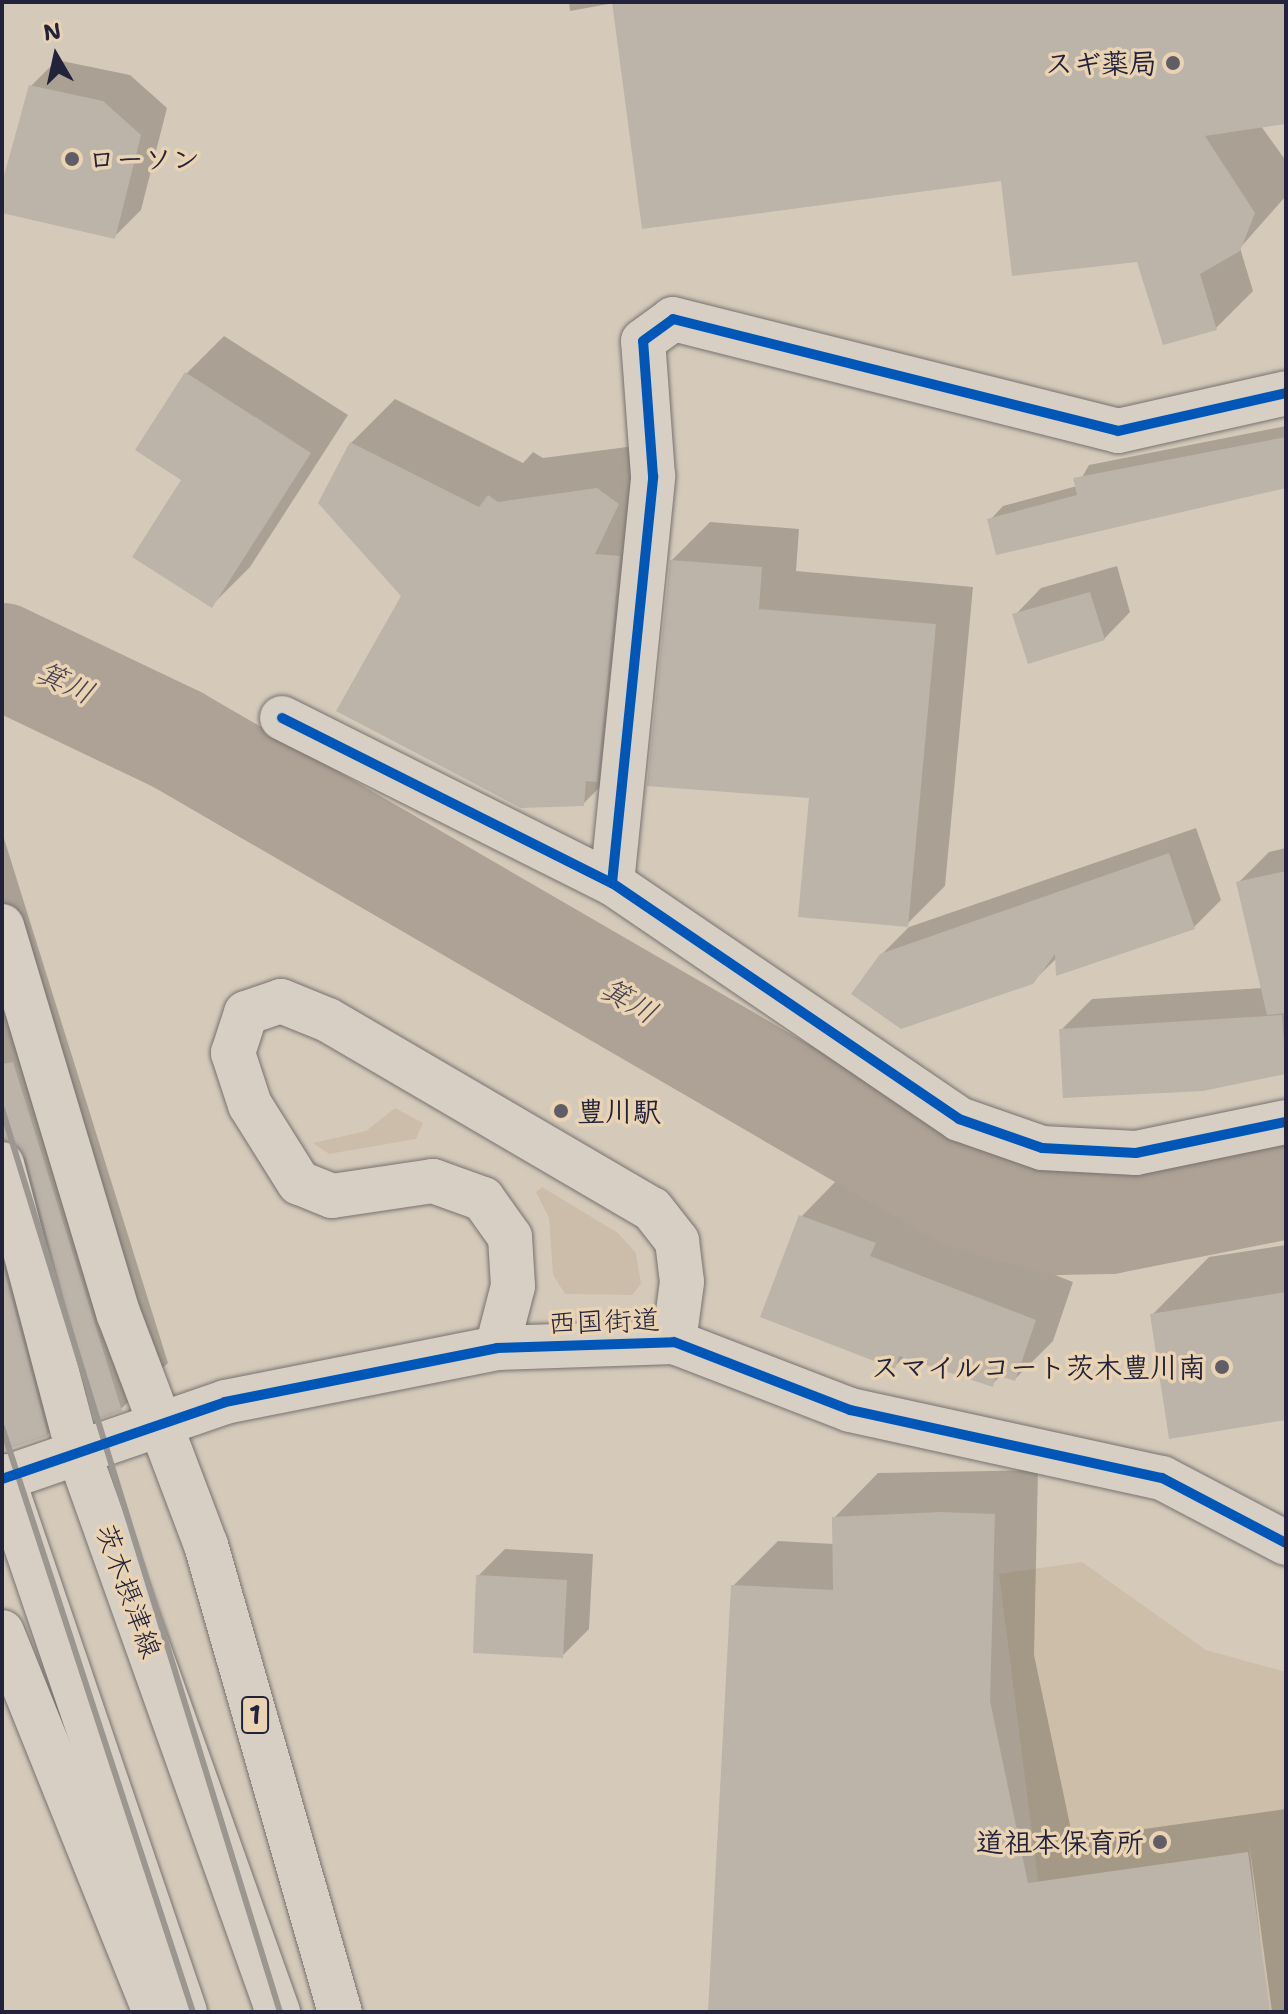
<!DOCTYPE html>
<html>
<head>
<meta charset="utf-8">
<style>
  body { margin:0 }
  #map { position:relative; width:1288px; height:2014px; overflow:hidden; background:#d5caba; font-family:"Shantell Sans","Klee One",sans-serif }
  div>[style] { position:absolute }
  [style*='--x'] { left:calc(var(--x)*1px); top:calc(var(--y)*1px); width:calc(var(--w)*1px); rotate:calc(var(--a)*1deg) }
  .built>* { inset:0; background:#cdbea9 }
  .green>* { inset:0; background:#ccbdaa }
  .shadow>* { inset:0; background:#0003 }
  .river>* { height:106px; margin:-53px; padding:0 53px; transform-origin:53px; border-radius:53px; background:#aea195 }
  .building>* { inset:0; background:#bcb3a9 }
  .roads { filter:drop-shadow(0 0 2px #777270) drop-shadow(0 0 2px #777270) }
  .minor>* { height:44px; margin:-22px; padding:0 22px; transform-origin:22px; border-radius:22px; background:#d7cfc3 }
  .major>* { height:44px; margin:-22px; padding:0 22px; transform-origin:22px; border-radius:22px; background:#d7cfc3 }
  .rail>* { height:6px; margin:-3px; padding:0 3px; transform-origin:3px; border-radius:3px; background:#9c9691 }
  .cycleway>* { height:10px; margin:-5px; padding:0 5px; transform-origin:5px; border-radius:5px; background:#0057b8 }
  .dots>* { width:22px; height:22px; translate:-50% -50%; box-sizing:border-box; border:4px solid #e9d3b3; border-radius:50% }
  span { translate:-50% -50%; white-space:nowrap; text-align:center; line-height:1.15; -webkit-text-stroke:7px #e9d3b3; paint-order:stroke }
  .shield-label span { padding:2px 6px; background:#e9d3b3; border:2px solid; border-radius:6px; -webkit-text-stroke-width:0 }
  .shield-label { font-size:26px; color:#22223b; font-weight:700 }
  .poi-label { font-size:28px; color:#22223b; font-weight:700 }
  .right { translate:-100% -50%; text-align:right }
  .left { translate:0 -50%; text-align:left }
  .street-label { font-size:28px; color:#22223b }
  .water-label { font-size:30px; color:#474351; font-style:italic }
  .frame { position:absolute; inset:0; border:4px solid #22223b; pointer-events:none }
  .north { position:absolute; left:16px; top:16px; width:80px; height:80px; -webkit-text-stroke:6px #e9d3b3; paint-order:stroke; rotate:351deg; font-size:22px; font-weight:700; line-height:32px; text-align:center; color:#22223b }
  .north::after { content:''; display:block; margin:auto; width:28px; height:36px; background:#22223b; clip-path:polygon(50% 0,100% 100%,50% 72%,0 100%) }
</style>
</head>
<body>
<div id="map">
  <div class="built">
    <div style="clip-path:polygon(1082px 1562px,1206px 1650px,1286px 1672px,1286px 2012px,1055px 2012px,999px 1574px)"></div>
  </div>
  <div class="green">
    <div style="clip-path:polygon(395px 1108px,423px 1123px,416px 1139px,329px 1154px,313px 1143px,366px 1131px)"></div>
    <div style="clip-path:polygon(542px 1187px,618px 1233px,636px 1253px,641px 1284px,632px 1295px,565px 1294px,553px 1275px,549px 1218px,536px 1192px)"></div>
  </div>
  <div class="shadow">
    <div style="clip-path:polygon(569px 2px,1286px 2px,1286px 122px,1261px 126px,1286px 161px,1286px 196px,1240px 248px,1253px 291px,1216px 328px,1138px 259px,1003px 179px,614px 3px,570px 11px)"></div>
    <div style="clip-path:polygon(57px 60px,130px 75px,167px 108px,141px 210px,114px 237px,2px 211px,30px 87px)"></div>
    <div style="clip-path:polygon(224px 336px,348px 415px,250px 567px,212px 605px,184px 479px,186px 374px)"></div>
    <div style="clip-path:polygon(395px 399px,523px 463px,533px 452px,543px 458px,642px 445px,627px 760px,583px 804px,403px 596px,351px 443px)"></div>
    <div style="clip-path:polygon(1286px 426px,1286px 487px,997px 552px,990px 520px,1003px 506px,1077px 486px,1089px 465px)"></div>
    <div style="clip-path:polygon(710px 522px,799px 529px,796px 571px,973px 587px,945px 886px,907px 924px,811px 796px,672px 560px)"></div>
    <div style="clip-path:polygon(1117px 566px,1130px 612px,1104px 639px,1015px 615px,1041px 588px)"></div>
    <div style="clip-path:polygon(1196px 828px,1221px 900px,1194px 927px,1057px 958px,1032px 982px,881px 955px,909px 927px)"></div>
    <div style="clip-path:polygon(2px 832px,168px 1363px,121px 1409px,90px 1392px,47px 1435px,2px 1449px)"></div>
    <div style="clip-path:polygon(1286px 848px,1286px 1073px,1203px 1089px,1061px 1030px,1092px 999px,1262px 988px,1238px 883px,1269px 852px)"></div>
    <div style="clip-path:polygon(839px 1178px,912px 1205px,907px 1218px,1073px 1282px,1053px 1341px,1015px 1379px,1002px 1375px,992px 1384px,905px 1356px,894px 1367px,801px 1217px)"></div>
    <div style="clip-path:polygon(1286px 1245px,1286px 1418px,1152px 1315px,1209px 1257px)"></div>
    <div style="clip-path:polygon(1038px 1470px,1034px 1655px,1073px 1839px,1286px 1809px,1286px 2012px,1272px 2012px,1249px 1842px,1268px 2012px,710px 2012px,733px 1586px,778px 1541px,834px 1544px,834px 1518px,878px 1473px)"></div>
    <div style="clip-path:polygon(505px 1549px,593px 1554px,589px 1629px,562px 1656px,478px 1576px)"></div>
  </div>
  <div class="river">
    <div style="--x:2;--y:656;--w:195;--a:25.5"></div>
    <div style="--x:178;--y:740;--w:910;--a:30.09"></div>
    <div style="--x:965;--y:1196;--w:96;--a:15.8"></div>
    <div style="--x:1057;--y:1222;--w:52;--a:-1.1"></div>
    <div style="--x:1109;--y:1221;--w:180;--a:-11.2"></div>
  </div>
  <div class="building">
    <div style="clip-path:polygon(612px 2px,1286px 2px,1286px 124px,1205px 136px,1255px 213px,1240px 251px,1200px 274px,1217px 330px,1163px 345px,1137px 262px,1012px 276px,1001px 181px,642px 229px)"></div>
    <div style="clip-path:polygon(29px 85px,103px 101px,141px 135px,115px 239px,2px 213px,2px 183px)"></div>
    <div style="clip-path:polygon(185px 372px,311px 453px,212px 608px,132px 557px,181px 480px,135px 450px)"></div>
    <div style="clip-path:polygon(1286px 437px,1286px 488px,996px 555px,987px 519px,1077px 495px,1073px 478px)"></div>
    <div style="clip-path:polygon(350px 442px,479px 507px,488px 495px,498px 502px,597px 488px,619px 504px,595px 554px,620px 556px,597px 782px,586px 781px,584px 806px,521px 808px,336px 711px,401px 596px,318px 503px)"></div>
    <div style="clip-path:polygon(670px 560px,762px 567px,759px 609px,936px 624px,908px 927px,798px 917px,809px 798px,647px 786px)"></div>
    <div style="clip-path:polygon(1090px 592px,1105px 640px,1028px 664px,1012px 614px)"></div>
    <div style="clip-path:polygon(1169px 853px,1195px 929px,1056px 976px,1055px 954px,1033px 984px,901px 1029px,851px 994px,880px 954px)"></div>
    <div style="clip-path:polygon(1286px 871px,1286px 1013px,1267px 1015px,1236px 882px)"></div>
    <div style="clip-path:polygon(1282px 1015px,1286px 1074px,1203px 1091px,1063px 1098px,1059px 1029px)"></div>
    <div style="clip-path:polygon(13px 1062px,122px 1411px,96px 1420px,26px 1158px,2px 1140px,2px 1064px)"></div>
    <div style="clip-path:polygon(799px 1215px,876px 1243px,870px 1256px,1036px 1320px,1015px 1381px,996px 1375px,993px 1387px,899px 1356px,895px 1369px,760px 1317px)"></div>
    <div style="clip-path:polygon(2px 1262px,48px 1436px,2px 1451px)"></div>
    <div style="clip-path:polygon(1286px 1292px,1286px 1420px,1169px 1439px,1150px 1314px)"></div>
    <div style="clip-path:polygon(940px 1512px,995px 1514px,990px 1701px,1028px 1883px,1248px 1852px,1270px 2012px,708px 2012px,731px 1585px,833px 1590px,832px 1517px)"></div>
    <div style="clip-path:polygon(476px 1575px,567px 1580px,563px 1658px,473px 1653px)"></div>
  </div>
  <div class="roads">
    <div class="minor">
      <div style="--x:282;--y:718;--w:369;--a:26.6"></div>
      <div style="--x:612;--y:883;--w:420;--a:34.2"></div>
      <div style="--x:959;--y:1119;--w:88;--a:19.3"></div>
      <div style="--x:1042;--y:1148;--w:94;--a:3"></div>
      <div style="--x:1136;--y:1153;--w:153;--a:-11.7"></div>
      <div style="--x:612;--y:883;--w:409;--a:-84.2"></div>
      <div style="--x:653;--y:476;--w:135;--a:-94.2"></div>
      <div style="--x:643;--y:341;--w:37;--a:-36"></div>
      <div style="--x:673;--y:319;--w:459;--a:14.1"></div>
      <div style="--x:1118;--y:431;--w:172;--a:-12.7"></div>
      <div style="--x:497;--y:1348;--w:64;--a:-75.5"></div>
      <div style="--x:513;--y:1286;--w:49;--a:-93.5"></div>
      <div style="--x:510;--y:1237;--w:47;--a:-125.4"></div>
      <div style="--x:483;--y:1199;--w:53;--a:-160.2"></div>
      <div style="--x:433;--y:1181;--w:102;--a:171.6"></div>
      <div style="--x:332;--y:1196;--w:35;--a:-158"></div>
      <div style="--x:299;--y:1183;--w:92;--a:-122.1"></div>
      <div style="--x:250;--y:1105;--w:55;--a:-108.1"></div>
      <div style="--x:233;--y:1053;--w:42;--a:-72"></div>
      <div style="--x:246;--y:1013;--w:37;--a:-19"></div>
      <div style="--x:281;--y:1001;--w:51;--a:22"></div>
      <div style="--x:328;--y:1020;--w:375;--a:30.3"></div>
      <div style="--x:652;--y:1209;--w:41;--a:52"></div>
      <div style="--x:677;--y:1241;--w:41;--a:83"></div>
      <div style="--x:682;--y:1282;--w:61;--a:97.6"></div>
      <div style="--x:2;--y:1479;--w:236;--a:-19"></div>
      <div style="--x:225;--y:1402;--w:277;--a:-11.2"></div>
      <div style="--x:497;--y:1348;--w:177;--a:-1.9"></div>
      <div style="--x:674;--y:1342;--w:189;--a:21.1"></div>
      <div style="--x:850;--y:1410;--w:319;--a:12.3"></div>
      <div style="--x:1162;--y:1478;--w:140;--a:27.7"></div>
    </div>
    <div class="major">
      <div style="--x:2;--y:926;--w:406;--a:73.3"></div>
      <div style="--x:119;--y:1315;--w:246;--a:69.3"></div>
      <div style="--x:206;--y:1545;--w:486;--a:74"></div>
      <div style="--x:2;--y:1164;--w:297;--a:75.2"></div>
      <div style="--x:78;--y:1451;--w:596;--a:70.38"></div>
      <div style="--x:2;--y:1476;--w:566;--a:71.15"></div>
      <div style="--x:2;--y:1632;--w:410;--a:68.1"></div>
    </div>
  </div>
  <div class="rail">
    <div style="--x:2;--y:1109;--w:945;--a:72.89"></div>
    <div style="--x:2;--y:1427;--w:615;--a:71.92"></div>
  </div>
  <div class="cycleway">
    <div style="--x:282;--y:718;--w:369;--a:26.6"></div>
    <div style="--x:612;--y:883;--w:420;--a:34.2"></div>
    <div style="--x:959;--y:1119;--w:88;--a:19.3"></div>
    <div style="--x:1042;--y:1148;--w:94;--a:3"></div>
    <div style="--x:1136;--y:1153;--w:153;--a:-11.7"></div>
    <div style="--x:612;--y:883;--w:409;--a:-84.2"></div>
    <div style="--x:653;--y:476;--w:135;--a:-94.2"></div>
    <div style="--x:643;--y:341;--w:37;--a:-36"></div>
    <div style="--x:673;--y:319;--w:459;--a:14.1"></div>
    <div style="--x:1118;--y:431;--w:172;--a:-12.7"></div>
    <div style="--x:2;--y:1479;--w:236;--a:-19"></div>
    <div style="--x:225;--y:1402;--w:277;--a:-11.2"></div>
    <div style="--x:497;--y:1348;--w:177;--a:-1.9"></div>
    <div style="--x:674;--y:1342;--w:189;--a:21.1"></div>
    <div style="--x:850;--y:1410;--w:319;--a:12.3"></div>
    <div style="--x:1162;--y:1478;--w:140;--a:27.7"></div>
  </div>
  <div class="dots">
    <div style="left:1173px;top:63px;background:#615d67"></div>
    <div style="left:72px;top:159px;background:#615d67"></div>
    <div style="left:561px;top:1111px;background:#615d67"></div>
    <div style="left:1222px;top:1367px;background:#615d67"></div>
    <div style="left:1160px;top:1842px;background:#615d67"></div>
  </div>
  <div class="shield-label">
    <span style="left:255px;top:1715px">1</span>
  </div>
  <div class="poi-label">
    <span class="right" style="left:1157px;top:63px">スギ薬局</span>
    <span class="left" style="left:88px;top:159px">ローソン</span>
    <span class="left" style="left:577px;top:1111px">豊川駅</span>
    <span class="right" style="left:1206px;top:1367px">スマイルコート茨木豊川南</span>
    <span class="right" style="left:1144px;top:1842px">道祖本保育所</span>
  </div>
  <div class="street-label">
    <span style="left:604px;top:1321px;rotate:-2deg">西国街道</span>
    <span style="left:129px;top:1591px;rotate:70deg">茨木摂津線</span>
  </div>
  <div class="water-label">
    <span style="left:65px;top:683px;rotate:25deg">箕川</span>
    <span style="left:629px;top:1001px;rotate:30deg">箕川</span>
  </div>
  <div class="frame"></div>
  <div class="north">N</div>
</div>
</body>
</html>
